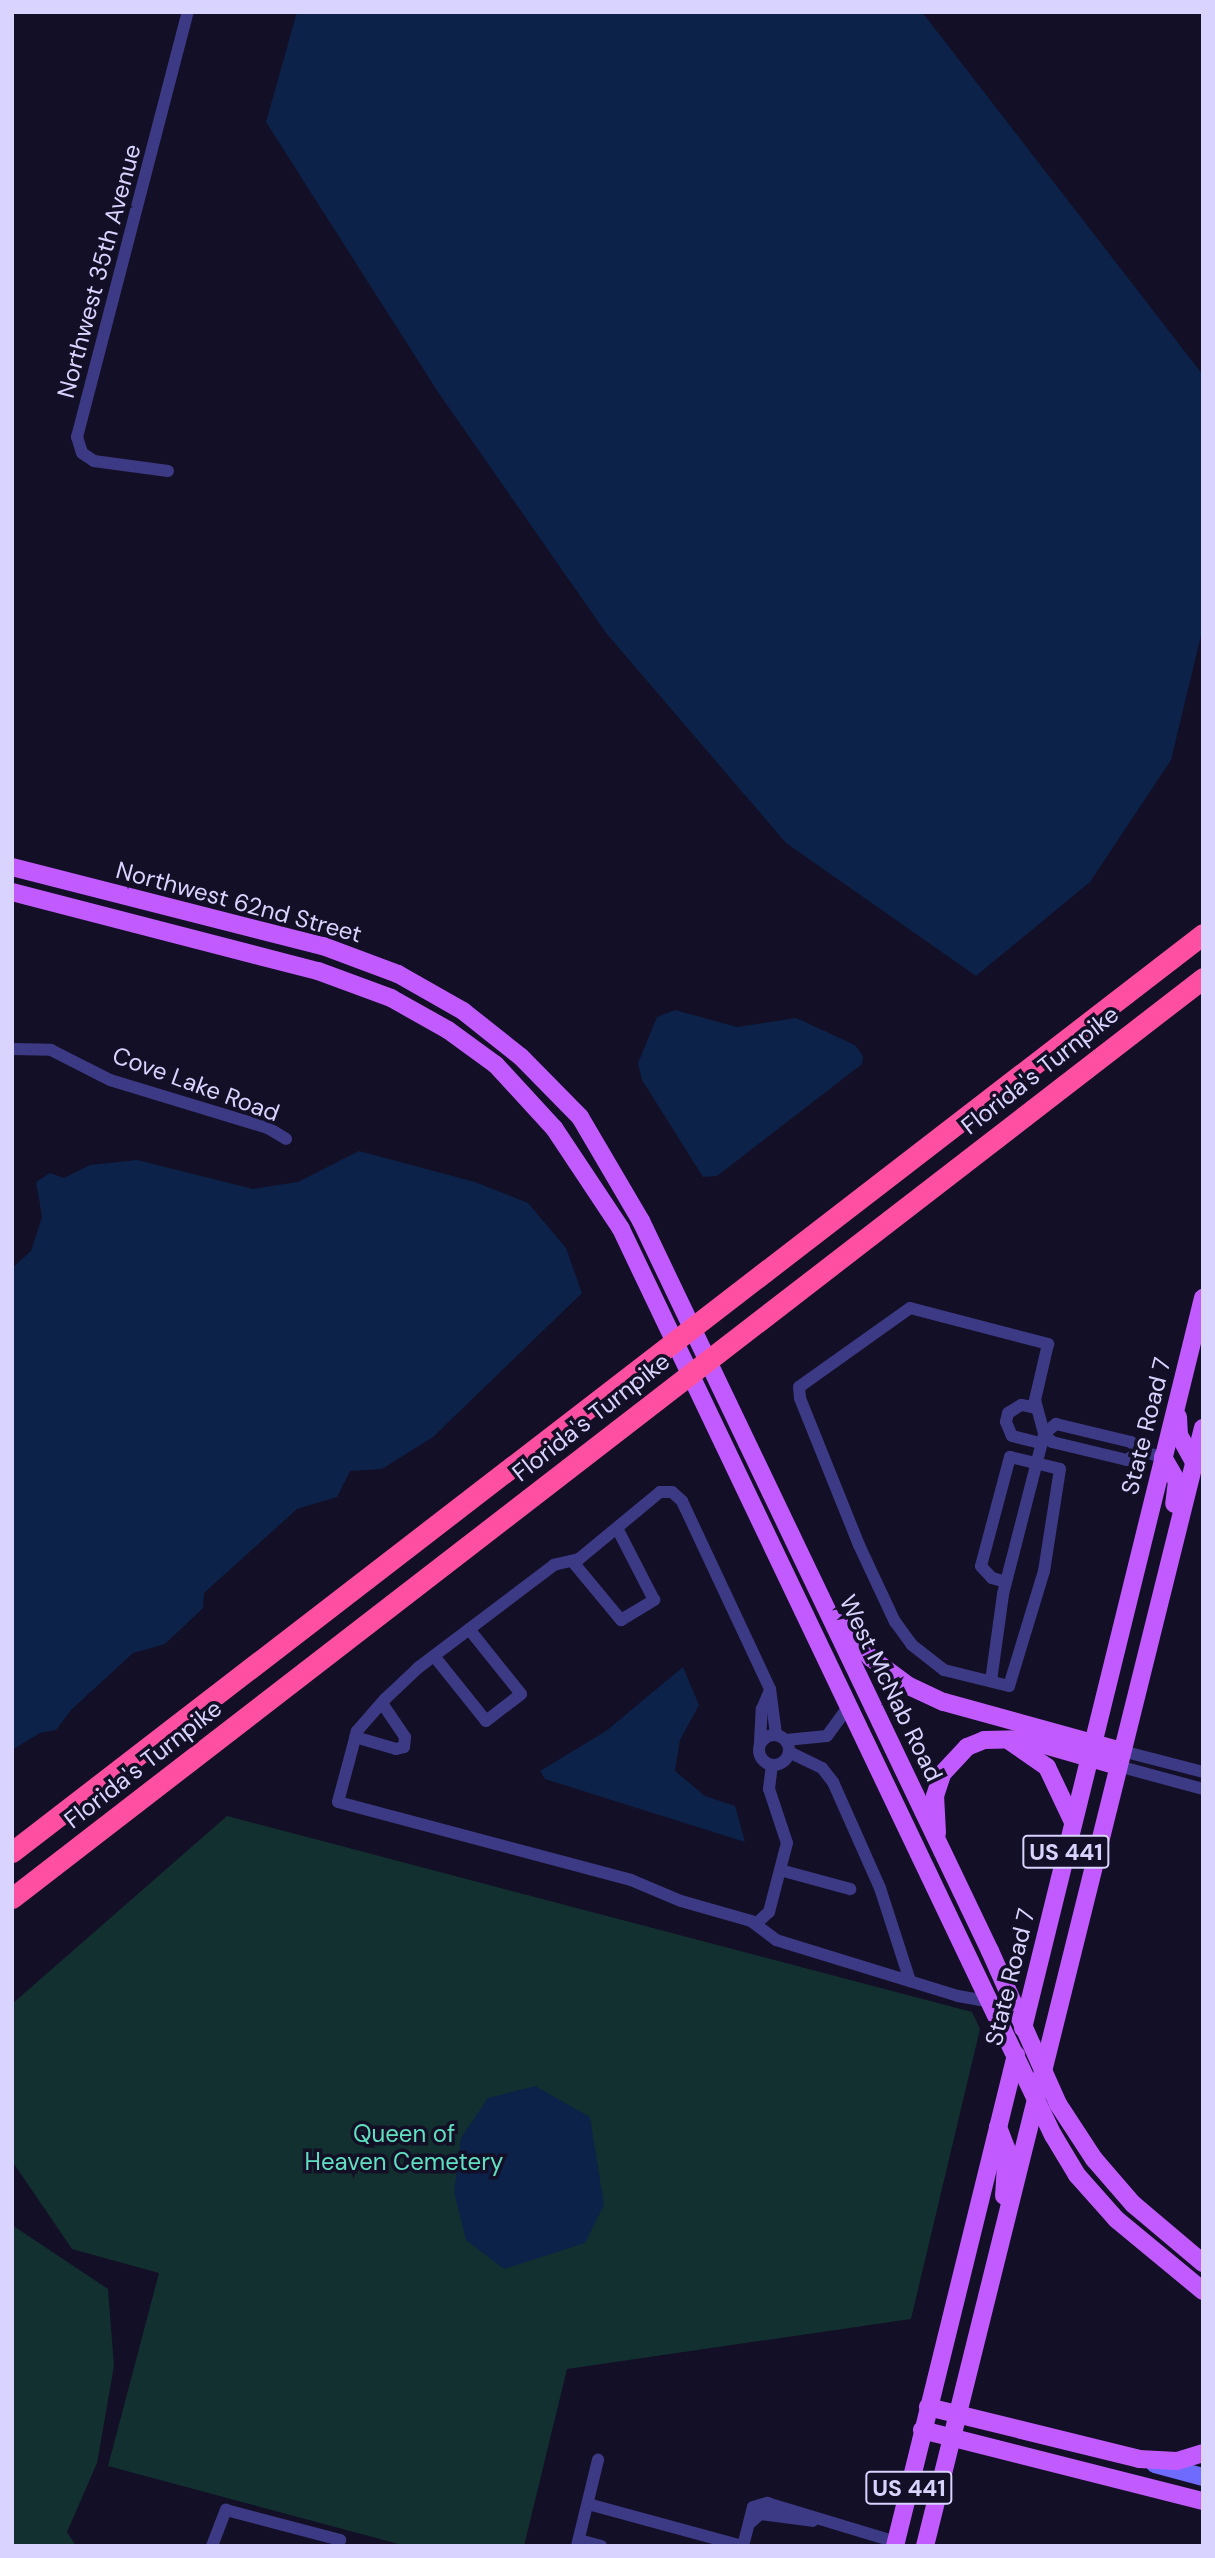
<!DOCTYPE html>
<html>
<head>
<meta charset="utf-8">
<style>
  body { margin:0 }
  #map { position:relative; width:1215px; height:2558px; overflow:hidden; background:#130f26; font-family:"DM Sans",sans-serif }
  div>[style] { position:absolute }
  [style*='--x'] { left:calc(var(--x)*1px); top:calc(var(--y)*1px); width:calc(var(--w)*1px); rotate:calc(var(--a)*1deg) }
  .green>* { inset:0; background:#12302f }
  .water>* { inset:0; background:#0c2248 }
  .street>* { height:12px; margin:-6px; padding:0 6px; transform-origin:6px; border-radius:6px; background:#3d3a85 }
  .street>.ring { margin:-6px; padding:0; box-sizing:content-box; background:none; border:12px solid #3d3a85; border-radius:50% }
  .secondary>* { height:18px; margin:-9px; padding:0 9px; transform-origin:9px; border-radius:9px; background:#6f6bff }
  .primary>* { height:18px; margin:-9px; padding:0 9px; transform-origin:9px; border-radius:9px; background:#c25bff }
  .highway>* { height:21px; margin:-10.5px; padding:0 10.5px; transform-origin:10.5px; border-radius:10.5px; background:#ff4fa3 }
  span { translate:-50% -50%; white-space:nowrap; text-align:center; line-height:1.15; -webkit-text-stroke:7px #130f26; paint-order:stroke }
  .shield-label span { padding:2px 5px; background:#130f26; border:2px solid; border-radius:5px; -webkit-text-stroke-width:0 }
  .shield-label { font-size:23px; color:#d9d4ff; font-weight:700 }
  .street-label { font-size:24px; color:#d9d4ff }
  .park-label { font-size:24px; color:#5fe0c0 }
  .frame { position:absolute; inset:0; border:14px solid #d9d4ff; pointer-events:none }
</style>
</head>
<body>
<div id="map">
  <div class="green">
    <div style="clip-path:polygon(227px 1816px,972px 2012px,980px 2029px,911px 2319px,567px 2369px,524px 2546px,406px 2546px,108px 2466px,159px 2273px,72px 2249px,12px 2161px,12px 2004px)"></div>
    <div style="clip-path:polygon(12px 2225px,108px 2289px,114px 2366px,97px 2463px,67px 2532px,76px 2546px,12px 2546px)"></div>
  </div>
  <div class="water">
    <div style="clip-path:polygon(297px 12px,922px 12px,1203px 375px,1203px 627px,1171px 760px,1090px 882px,976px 976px,786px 843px,606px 633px,438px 392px,266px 122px)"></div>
    <div style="clip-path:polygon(675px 1010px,737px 1027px,796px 1018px,855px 1045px,863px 1056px,862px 1064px,717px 1176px,703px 1177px,642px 1080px,638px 1063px,657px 1017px)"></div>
    <div style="clip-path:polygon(359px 1151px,475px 1182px,528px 1203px,566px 1248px,582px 1293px,433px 1437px,382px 1469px,350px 1471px,337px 1497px,297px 1509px,204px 1593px,203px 1608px,165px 1644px,133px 1653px,71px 1710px,56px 1730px,40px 1733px,12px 1750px,12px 1268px,31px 1251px,42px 1217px,36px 1182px,50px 1173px,64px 1178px,90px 1165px,137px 1160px,253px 1189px,298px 1182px)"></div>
    <div style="clip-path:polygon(683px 1667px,699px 1705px,680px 1740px,675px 1771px,705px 1796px,735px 1806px,745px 1842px,545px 1779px,540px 1771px,606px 1731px)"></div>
    <div style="clip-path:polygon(535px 2086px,590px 2117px,604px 2205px,585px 2243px,504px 2269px,466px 2240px,454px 2192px,461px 2138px,488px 2098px)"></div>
  </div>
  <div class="street">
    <div style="--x:168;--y:471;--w:75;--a:-172.3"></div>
    <div style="--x:94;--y:461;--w:14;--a:-146"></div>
    <div style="--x:82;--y:453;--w:17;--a:-107"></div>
    <div style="--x:77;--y:437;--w:439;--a:-75.4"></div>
    <div style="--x:12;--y:1049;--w:39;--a:1"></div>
    <div style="--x:51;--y:1050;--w:66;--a:27"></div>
    <div style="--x:110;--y:1080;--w:165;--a:16.9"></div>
    <div style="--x:268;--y:1128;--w:21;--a:31"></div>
    <div style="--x:1037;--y:1408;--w:16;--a:-169"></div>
    <div style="--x:1021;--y:1405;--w:15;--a:148"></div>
    <div style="--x:1008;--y:1413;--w:9;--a:103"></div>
    <div style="--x:1006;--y:1422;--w:15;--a:67"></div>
    <div style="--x:1012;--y:1436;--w:29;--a:14"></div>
    <div style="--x:572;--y:1561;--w:77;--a:50.3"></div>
    <div style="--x:621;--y:1620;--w:39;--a:-31"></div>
    <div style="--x:654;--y:1600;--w:81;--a:-117.2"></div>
    <div style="--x:1006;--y:1582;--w:15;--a:-164"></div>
    <div style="--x:992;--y:1578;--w:16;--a:-133"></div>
    <div style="--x:981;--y:1566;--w:113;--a:-75.1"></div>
    <div style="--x:1010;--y:1457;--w:51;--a:13.5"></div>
    <div style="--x:1060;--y:1469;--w:103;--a:98.9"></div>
    <div style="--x:1044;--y:1571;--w:120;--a:106.9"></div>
    <div style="--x:1009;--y:1686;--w:67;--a:-166.2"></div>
    <div style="--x:944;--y:1670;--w:41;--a:-142"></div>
    <div style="--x:912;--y:1645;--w:29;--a:-126"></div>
    <div style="--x:895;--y:1622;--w:85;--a:-115.1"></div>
    <div style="--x:859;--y:1545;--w:158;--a:-111.9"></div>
    <div style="--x:800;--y:1398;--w:11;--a:-95"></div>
    <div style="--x:799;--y:1387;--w:136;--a:-35.4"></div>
    <div style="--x:910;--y:1308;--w:143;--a:14.6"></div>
    <div style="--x:1048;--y:1344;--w:57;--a:103.1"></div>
    <div style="--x:1035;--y:1400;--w:35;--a:75"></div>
    <div style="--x:1044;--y:1434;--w:11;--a:45"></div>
    <div style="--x:1052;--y:1442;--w:77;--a:13.5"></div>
    <div style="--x:1127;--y:1460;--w:16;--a:-35"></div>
    <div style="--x:434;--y:1656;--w:83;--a:51.3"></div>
    <div style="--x:486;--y:1721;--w:44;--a:-37.6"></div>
    <div style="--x:521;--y:1694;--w:83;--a:-128.7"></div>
    <div style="--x:991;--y:1681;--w:88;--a:-82.1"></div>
    <div style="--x:1003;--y:1594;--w:165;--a:-75.6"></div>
    <div style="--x:1044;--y:1434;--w:16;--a:-40"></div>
    <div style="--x:1056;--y:1424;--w:77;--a:13.5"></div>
    <div style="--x:1131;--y:1442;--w:13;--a:45"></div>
    <div style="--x:1140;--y:1451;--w:24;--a:15"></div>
    <div style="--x:776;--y:1734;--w:45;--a:-97.6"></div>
    <div style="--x:770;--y:1689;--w:208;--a:-115.1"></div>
    <div style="--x:682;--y:1501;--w:13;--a:-138"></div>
    <div style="--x:672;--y:1492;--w:12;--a:180"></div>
    <div style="--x:660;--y:1492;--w:105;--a:140.4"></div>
    <div style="--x:579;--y:1559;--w:26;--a:167"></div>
    <div style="--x:554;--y:1565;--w:171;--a:142.9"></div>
    <div style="--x:418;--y:1668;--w:45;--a:136.8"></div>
    <div style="--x:385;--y:1699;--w:43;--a:131.2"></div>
    <div style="--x:357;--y:1731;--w:73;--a:105"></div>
    <div style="--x:338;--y:1802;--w:303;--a:14.9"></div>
    <div style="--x:631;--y:1880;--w:54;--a:22.8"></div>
    <div style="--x:681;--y:1901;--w:73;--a:15.9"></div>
    <div style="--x:751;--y:1921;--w:31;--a:37"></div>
    <div style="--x:776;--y:1940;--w:190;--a:17.1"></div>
    <div style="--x:958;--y:1996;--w:63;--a:10.1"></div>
    <div class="ring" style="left:759px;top:1735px;width:18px;height:18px"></div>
    <div style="--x:355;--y:1737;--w:43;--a:16.3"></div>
    <div style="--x:396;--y:1749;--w:8;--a:-14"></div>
    <div style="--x:404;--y:1747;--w:10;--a:-84"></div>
    <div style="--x:405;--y:1737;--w:41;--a:-124.1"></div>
    <div style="--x:786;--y:1740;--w:41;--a:-5.6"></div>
    <div style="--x:827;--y:1736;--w:36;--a:-54"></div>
    <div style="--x:760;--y:1742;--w:33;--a:-87"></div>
    <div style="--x:762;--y:1709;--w:21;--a:-67"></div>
    <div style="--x:1122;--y:1751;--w:84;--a:14.5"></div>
    <div style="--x:789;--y:1752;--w:37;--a:26"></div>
    <div style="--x:822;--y:1768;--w:18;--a:52"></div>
    <div style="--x:833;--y:1782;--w:116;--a:66.1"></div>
    <div style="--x:880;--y:1888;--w:98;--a:72.1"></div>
    <div style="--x:1118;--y:1766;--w:88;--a:15.1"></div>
    <div style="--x:780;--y:1870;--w:73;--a:15.2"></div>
    <div style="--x:756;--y:1924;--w:18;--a:-43"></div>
    <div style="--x:769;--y:1912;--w:71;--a:-75.4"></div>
    <div style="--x:787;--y:1843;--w:57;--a:-108.4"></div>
    <div style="--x:769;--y:1789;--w:24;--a:-83"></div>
    <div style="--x:588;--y:2504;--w:161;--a:15.2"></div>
    <div style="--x:743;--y:2546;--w:40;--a:-75.6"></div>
    <div style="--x:753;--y:2507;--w:15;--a:-16"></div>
    <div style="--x:767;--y:2503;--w:135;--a:16.8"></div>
    <div style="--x:749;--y:2524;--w:15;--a:-42"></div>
    <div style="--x:760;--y:2514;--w:53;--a:7.5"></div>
    <div style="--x:579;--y:2540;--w:23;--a:15"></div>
    <div style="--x:212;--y:2546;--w:39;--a:-69"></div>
    <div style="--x:226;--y:2510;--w:118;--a:14.7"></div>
    <div style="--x:340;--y:2540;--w:6;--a:108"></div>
    <div style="--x:577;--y:2546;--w:89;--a:-76.3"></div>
  </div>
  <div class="secondary">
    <div style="--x:1155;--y:2464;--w:50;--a:15.2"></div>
  </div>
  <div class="primary">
    <div style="--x:12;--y:867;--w:321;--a:14.3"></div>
    <div style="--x:323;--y:946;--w:80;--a:20.5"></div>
    <div style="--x:398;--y:974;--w:75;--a:29.6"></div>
    <div style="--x:463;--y:1011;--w:74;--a:38.4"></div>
    <div style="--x:521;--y:1057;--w:84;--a:45.5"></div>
    <div style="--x:580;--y:1117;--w:121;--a:59.6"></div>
    <div style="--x:641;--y:1221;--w:809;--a:64.45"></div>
    <div style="--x:990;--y:1951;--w:167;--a:66"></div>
    <div style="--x:1058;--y:2104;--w:66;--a:56.8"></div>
    <div style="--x:1094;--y:2159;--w:60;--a:49.1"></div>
    <div style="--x:1133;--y:2204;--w:92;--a:40.1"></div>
    <div style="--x:12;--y:892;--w:316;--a:14.5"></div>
    <div style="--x:318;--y:971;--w:78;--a:20.3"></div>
    <div style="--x:391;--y:998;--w:65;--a:29.3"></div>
    <div style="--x:448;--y:1030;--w:59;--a:36.1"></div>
    <div style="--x:496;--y:1065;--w:86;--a:47.4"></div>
    <div style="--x:554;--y:1128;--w:121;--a:56.4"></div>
    <div style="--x:621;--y:1229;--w:1004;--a:64.51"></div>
    <div style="--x:1053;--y:2135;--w:47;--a:59"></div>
    <div style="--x:1077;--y:2175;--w:59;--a:48.4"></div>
    <div style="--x:1116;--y:2219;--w:113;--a:39.6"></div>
    <div style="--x:1178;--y:1417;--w:18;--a:87"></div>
    <div style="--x:1179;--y:1435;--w:31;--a:61"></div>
    <div style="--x:1163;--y:1457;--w:28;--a:60"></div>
    <div style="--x:1177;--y:1481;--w:23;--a:97"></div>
    <div style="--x:839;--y:1623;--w:47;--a:47.6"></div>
    <div style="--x:871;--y:1658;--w:47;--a:36.4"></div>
    <div style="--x:909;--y:1686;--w:38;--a:25"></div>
    <div style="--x:944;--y:1702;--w:185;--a:15.4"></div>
    <div style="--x:1011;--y:1742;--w:44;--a:34.8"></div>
    <div style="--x:1047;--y:1767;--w:61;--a:64.7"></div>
    <div style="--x:937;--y:1833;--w:37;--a:-93"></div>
    <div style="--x:935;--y:1796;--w:23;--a:-72"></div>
    <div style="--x:942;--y:1774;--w:37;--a:-47"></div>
    <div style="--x:967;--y:1747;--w:18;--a:-22"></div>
    <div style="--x:984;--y:1740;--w:40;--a:-1.4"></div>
    <div style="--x:1024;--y:1739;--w:98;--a:16"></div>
    <div style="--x:1023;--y:2028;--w:752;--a:-76.15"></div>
    <div style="--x:998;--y:2127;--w:25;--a:69"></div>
    <div style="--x:1007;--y:2150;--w:46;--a:93.7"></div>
    <div style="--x:928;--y:2407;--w:217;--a:13.8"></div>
    <div style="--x:1139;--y:2459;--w:38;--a:3"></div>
    <div style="--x:1177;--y:2461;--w:27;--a:-17"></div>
    <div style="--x:922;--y:2430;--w:290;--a:14.2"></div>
    <div style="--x:895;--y:2546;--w:506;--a:-76.16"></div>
    <div style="--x:925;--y:2546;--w:1152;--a:-76.04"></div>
  </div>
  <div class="highway">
    <div style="--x:12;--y:1852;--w:1504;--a:-37.62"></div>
    <div style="--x:12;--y:1898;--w:1505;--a:-37.68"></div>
  </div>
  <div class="shield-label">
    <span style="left:1066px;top:1852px">US 441</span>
    <span style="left:909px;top:2488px">US 441</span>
  </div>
  <div class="street-label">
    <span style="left:99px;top:271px;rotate:-75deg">Northwest 35th Avenue</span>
    <span style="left:239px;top:902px;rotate:15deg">Northwest 62nd Street</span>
    <span style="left:1040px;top:1070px;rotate:-38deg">Florida's Turnpike</span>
    <span style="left:196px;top:1084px;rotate:20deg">Cove Lake Road</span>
    <span style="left:591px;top:1417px;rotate:-38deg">Florida's Turnpike</span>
    <span style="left:1146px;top:1426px;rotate:-76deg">State Road 7</span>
    <span style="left:891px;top:1688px;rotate:64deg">West McNab Road</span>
    <span style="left:143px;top:1764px;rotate:-38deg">Florida's Turnpike</span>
    <span style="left:1010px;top:1977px;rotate:-76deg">State Road 7</span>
  </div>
  <div class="park-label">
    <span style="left:404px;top:2148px">Queen of<br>Heaven Cemetery</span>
  </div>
  <div class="frame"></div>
</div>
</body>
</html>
